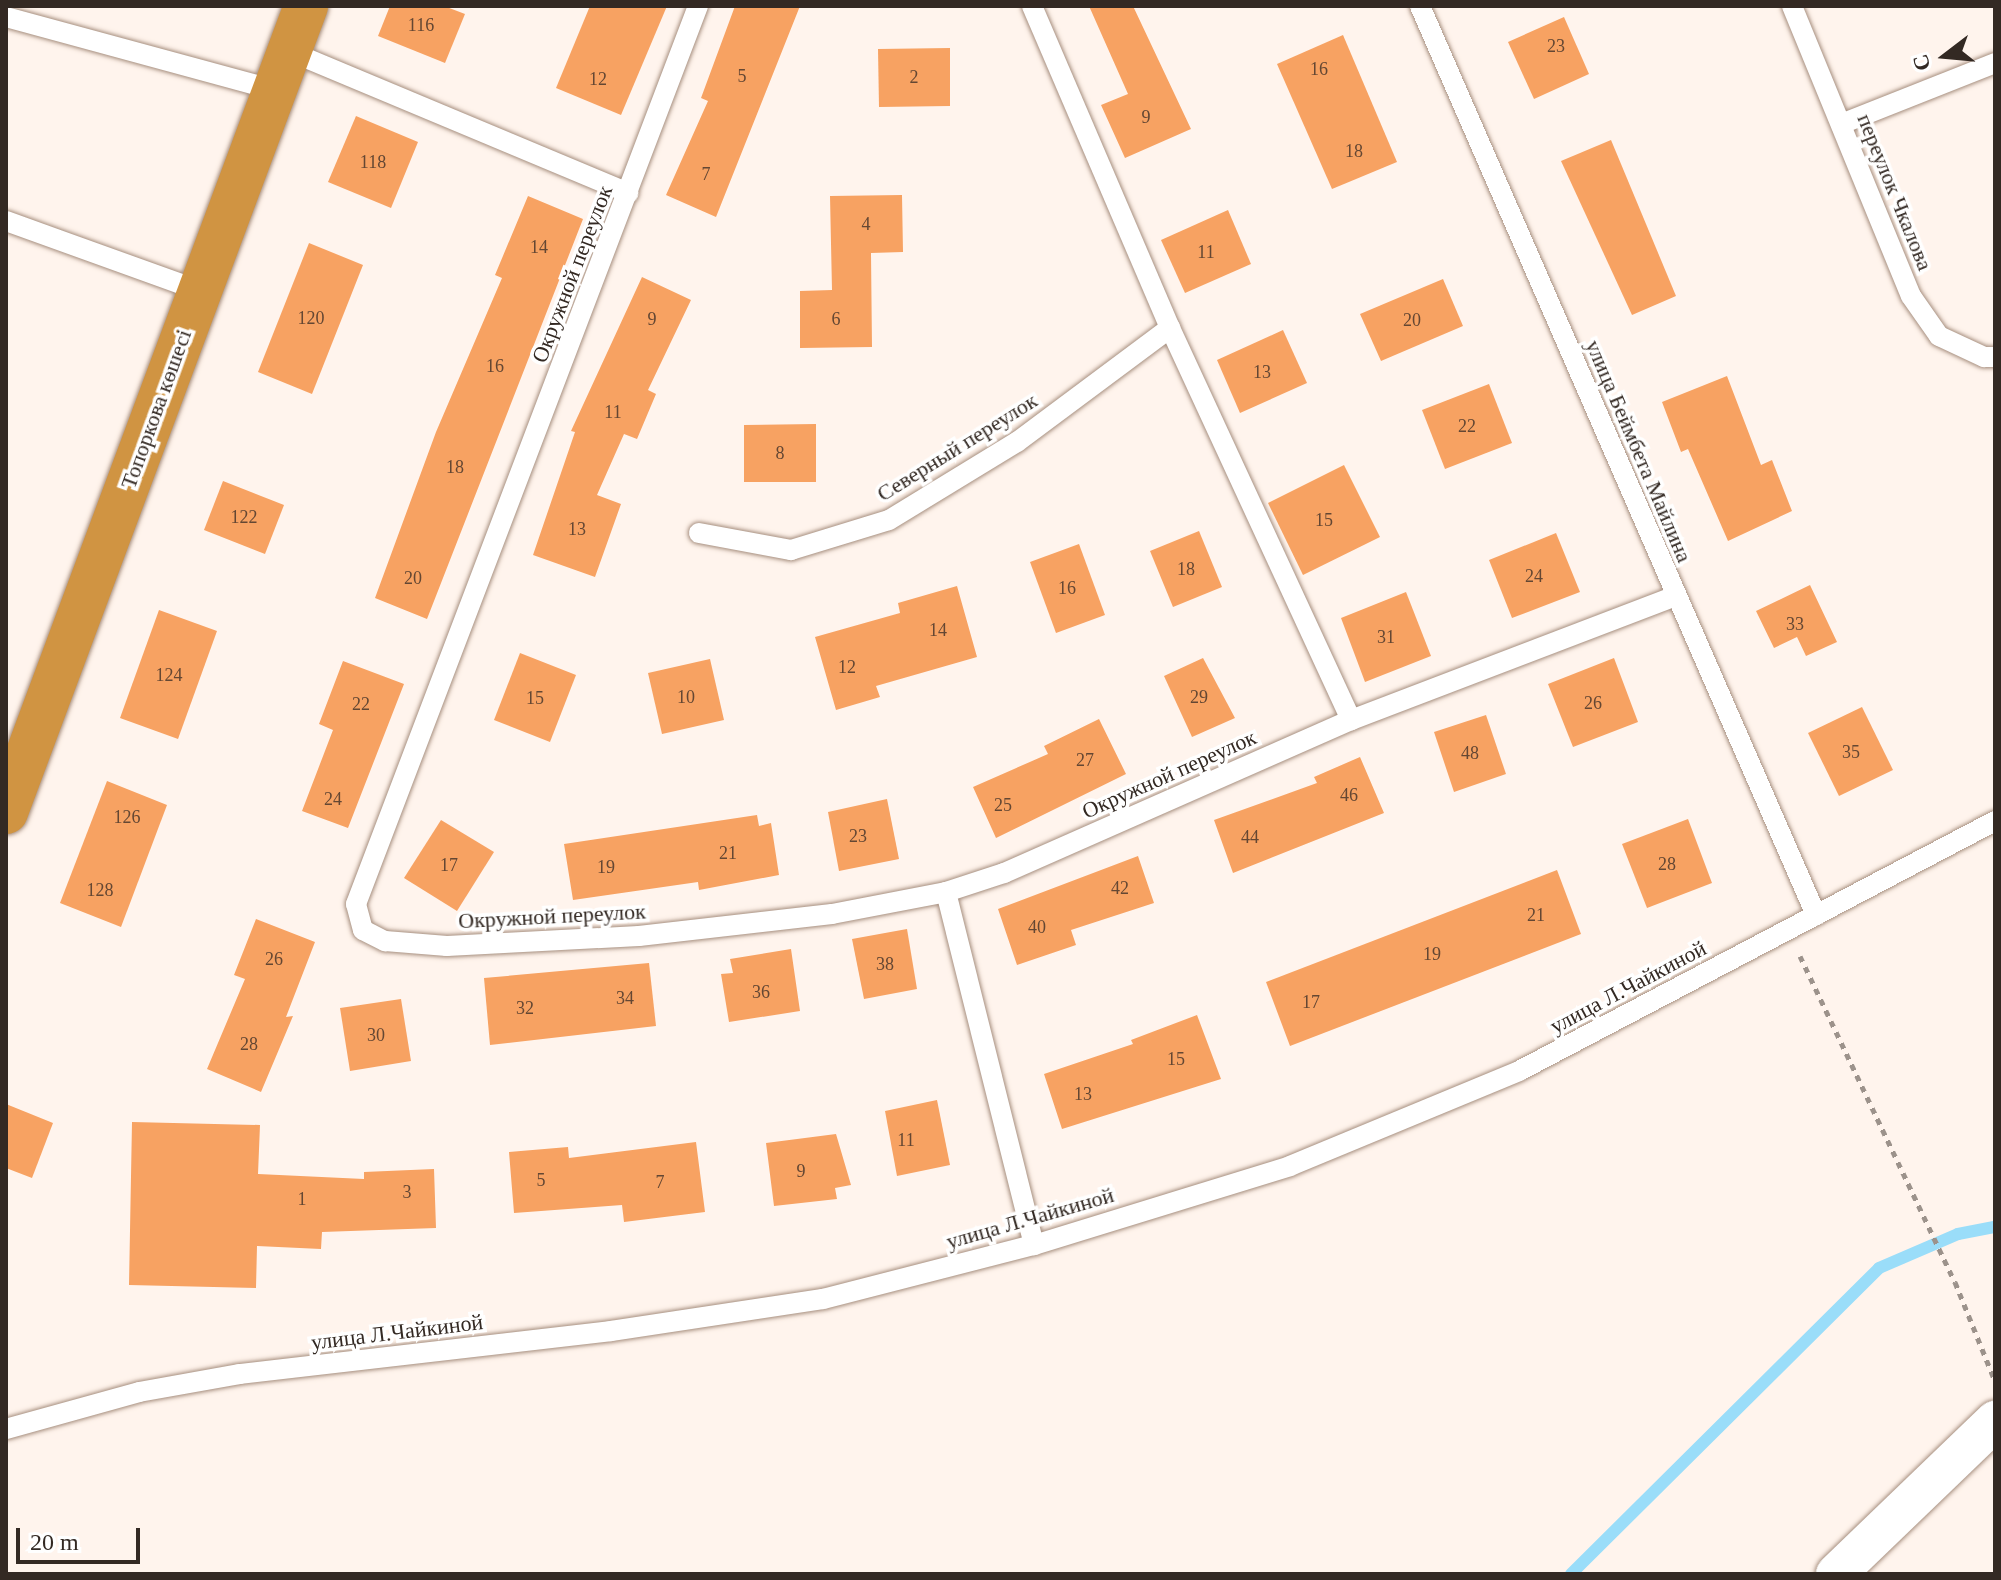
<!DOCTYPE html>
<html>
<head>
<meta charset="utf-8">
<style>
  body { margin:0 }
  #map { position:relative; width:2001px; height:1580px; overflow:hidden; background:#fff4ed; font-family:"Times New Roman",serif }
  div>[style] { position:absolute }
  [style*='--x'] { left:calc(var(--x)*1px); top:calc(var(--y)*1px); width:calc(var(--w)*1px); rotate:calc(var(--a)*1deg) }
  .stream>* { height:12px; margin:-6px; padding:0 6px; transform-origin:6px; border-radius:6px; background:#9addf9 }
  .building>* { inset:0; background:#f7a262 }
  .path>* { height:5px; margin-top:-2.5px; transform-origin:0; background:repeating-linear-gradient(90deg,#9c928b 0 6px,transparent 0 12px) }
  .roads { filter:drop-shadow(0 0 2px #a78f7f) drop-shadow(0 0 2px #a78f7f) }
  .service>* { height:20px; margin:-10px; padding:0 10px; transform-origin:10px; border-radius:10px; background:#fff }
  .minor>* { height:40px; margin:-20px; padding:0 20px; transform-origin:20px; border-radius:20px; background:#fff }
  .trunk>* { height:44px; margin:-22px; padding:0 22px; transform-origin:22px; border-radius:22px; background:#d09442 }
  span { translate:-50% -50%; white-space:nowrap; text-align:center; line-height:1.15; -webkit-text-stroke:7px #fff; paint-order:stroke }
  .number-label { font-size:18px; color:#644733 }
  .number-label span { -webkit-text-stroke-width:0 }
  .street-label { font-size:22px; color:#332923 }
  .frame { position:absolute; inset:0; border:8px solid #332923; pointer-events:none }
  .north { position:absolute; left:1905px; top:16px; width:80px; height:80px; -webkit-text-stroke:6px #fff; paint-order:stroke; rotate:254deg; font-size:22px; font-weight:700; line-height:32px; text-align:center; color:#332923 }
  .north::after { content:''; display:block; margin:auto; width:28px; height:36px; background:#332923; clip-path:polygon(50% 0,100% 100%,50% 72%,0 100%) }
  .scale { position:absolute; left:16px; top:1528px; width:124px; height:36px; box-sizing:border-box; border:4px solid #332923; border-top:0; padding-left:10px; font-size:24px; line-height:28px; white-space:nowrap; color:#332923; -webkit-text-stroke:6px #fff; paint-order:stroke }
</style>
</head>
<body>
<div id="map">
  <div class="stream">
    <div style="--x:1571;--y:1574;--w:434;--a:-44.8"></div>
    <div style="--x:1879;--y:1268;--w:86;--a:-23.3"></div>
    <div style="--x:1958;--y:1234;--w:38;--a:-11"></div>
  </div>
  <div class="building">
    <div style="clip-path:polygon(390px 6px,444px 6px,465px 14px,445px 63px,378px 36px)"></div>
    <div style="clip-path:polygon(590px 6px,667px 6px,621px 115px,556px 88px)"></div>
    <div style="clip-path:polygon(735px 6px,800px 6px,716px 217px,666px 195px,708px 101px,701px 98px)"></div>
    <div style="clip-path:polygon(1089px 6px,1133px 6px,1191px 129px,1125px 158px,1101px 105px,1128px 94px)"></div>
    <div style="clip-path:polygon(1564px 17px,1589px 74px,1534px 99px,1508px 42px)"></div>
    <div style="clip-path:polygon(1343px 35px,1397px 162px,1332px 189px,1277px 64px)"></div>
    <div style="clip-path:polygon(950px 48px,950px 106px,879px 107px,878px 49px)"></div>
    <div style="clip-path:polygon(356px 116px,418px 142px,391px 208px,328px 182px)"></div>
    <div style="clip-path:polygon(1611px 140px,1676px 296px,1632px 315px,1561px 161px)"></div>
    <div style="clip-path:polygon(902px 195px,903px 252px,871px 253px,872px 347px,800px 348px,800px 291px,832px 290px,830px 196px)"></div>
    <div style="clip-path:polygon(528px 196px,583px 219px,427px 619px,375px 598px,436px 432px,502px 278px,495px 275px)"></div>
    <div style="clip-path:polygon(1228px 210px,1251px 264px,1185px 293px,1161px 240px)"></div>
    <div style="clip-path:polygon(309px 243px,363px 265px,312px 394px,258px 372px)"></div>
    <div style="clip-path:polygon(642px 277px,691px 300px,648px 390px,656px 394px,637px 439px,624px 434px,597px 495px,621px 504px,595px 577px,533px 555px,575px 432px,571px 431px)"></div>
    <div style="clip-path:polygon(1443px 279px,1463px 326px,1381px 361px,1360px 314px)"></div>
    <div style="clip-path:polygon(1283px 330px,1307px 383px,1240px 413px,1217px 360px)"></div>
    <div style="clip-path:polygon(1727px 376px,1761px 465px,1772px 460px,1792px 511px,1728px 541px,1688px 449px,1681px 452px,1662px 402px)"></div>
    <div style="clip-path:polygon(1489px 384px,1512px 443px,1445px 469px,1422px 410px)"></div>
    <div style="clip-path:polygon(816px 424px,816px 482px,744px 482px,744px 425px)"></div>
    <div style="clip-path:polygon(1344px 465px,1380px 537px,1303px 575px,1268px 503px)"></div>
    <div style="clip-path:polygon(223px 481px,284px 505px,265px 554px,204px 530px)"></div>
    <div style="clip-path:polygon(1199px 531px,1222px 587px,1173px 607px,1150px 551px)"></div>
    <div style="clip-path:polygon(1556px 533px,1580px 592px,1512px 618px,1489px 560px)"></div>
    <div style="clip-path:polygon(1079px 544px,1105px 615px,1056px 633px,1030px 562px)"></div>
    <div style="clip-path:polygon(1810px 585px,1837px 642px,1806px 656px,1797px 637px,1774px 648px,1756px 611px)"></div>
    <div style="clip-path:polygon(957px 586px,977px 657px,876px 686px,880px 697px,836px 710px,815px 637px,900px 613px,898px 603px)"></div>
    <div style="clip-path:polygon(1406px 592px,1431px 656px,1365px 682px,1341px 618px)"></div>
    <div style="clip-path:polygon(159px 610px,217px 631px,178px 739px,120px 718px)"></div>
    <div style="clip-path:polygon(520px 653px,576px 675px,550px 742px,494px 720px)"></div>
    <div style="clip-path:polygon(1203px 658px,1235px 718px,1192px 737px,1164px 676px)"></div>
    <div style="clip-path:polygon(1614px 658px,1638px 722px,1573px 747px,1548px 684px)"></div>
    <div style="clip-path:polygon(710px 659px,724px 720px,662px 734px,648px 673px)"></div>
    <div style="clip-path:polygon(343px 661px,404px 684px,348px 828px,302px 811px,333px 730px,319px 724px)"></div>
    <div style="clip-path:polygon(1862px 707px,1893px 770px,1839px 796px,1808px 733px)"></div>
    <div style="clip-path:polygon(1486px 715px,1506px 774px,1454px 792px,1434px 732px)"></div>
    <div style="clip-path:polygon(1099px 719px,1126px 774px,996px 838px,973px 787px,1048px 754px,1044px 746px)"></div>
    <div style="clip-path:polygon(1360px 757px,1384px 813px,1233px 873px,1214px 820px,1317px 783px,1314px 777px)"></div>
    <div style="clip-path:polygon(107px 781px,167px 805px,121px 927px,60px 903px)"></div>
    <div style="clip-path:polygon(887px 799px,899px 859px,839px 871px,828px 812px)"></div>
    <div style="clip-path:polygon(757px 815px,759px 826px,771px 823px,779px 875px,699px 890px,698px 882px,573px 900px,564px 844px)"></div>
    <div style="clip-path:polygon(1688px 819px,1712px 883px,1647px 908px,1622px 844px)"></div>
    <div style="clip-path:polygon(441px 820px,494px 852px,457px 911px,404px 878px)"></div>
    <div style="clip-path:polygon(1138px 856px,1154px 903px,1071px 930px,1076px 945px,1017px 965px,998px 909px)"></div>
    <div style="clip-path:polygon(1557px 870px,1581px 934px,1290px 1046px,1266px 982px)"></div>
    <div style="clip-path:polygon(256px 919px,315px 942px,286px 1017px,293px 1016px,261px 1092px,207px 1069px,245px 979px,234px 975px)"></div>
    <div style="clip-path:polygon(907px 929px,917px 989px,864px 999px,852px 939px)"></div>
    <div style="clip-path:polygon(791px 949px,800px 1011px,729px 1022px,721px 974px,733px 973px,730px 959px)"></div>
    <div style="clip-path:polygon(649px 963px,656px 1026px,490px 1045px,484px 978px)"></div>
    <div style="clip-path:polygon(401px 999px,411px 1061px,350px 1071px,340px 1008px)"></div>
    <div style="clip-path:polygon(1197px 1015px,1221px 1079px,1062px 1129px,1044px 1074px,1133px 1044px,1131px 1040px)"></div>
    <div style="clip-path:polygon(937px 1100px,950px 1165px,897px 1176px,885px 1111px)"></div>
    <div style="clip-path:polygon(6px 1104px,53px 1123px,32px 1178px,6px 1168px)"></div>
    <div style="clip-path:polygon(132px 1122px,260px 1125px,258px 1174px,364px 1179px,364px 1172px,434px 1169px,436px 1228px,322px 1232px,321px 1249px,257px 1246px,256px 1288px,129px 1285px)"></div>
    <div style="clip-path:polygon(836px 1134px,851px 1185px,835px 1188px,837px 1199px,774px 1206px,766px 1143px)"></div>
    <div style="clip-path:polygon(696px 1142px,705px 1212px,624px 1222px,622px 1205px,514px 1213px,509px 1152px,568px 1147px,569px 1158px)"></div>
  </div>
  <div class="path">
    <div style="--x:1800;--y:956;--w:361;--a:64.6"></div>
    <div style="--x:1955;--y:1282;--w:107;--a:68"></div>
  </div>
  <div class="roads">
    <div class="service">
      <div style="--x:698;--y:6;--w:961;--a:110.85"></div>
      <div style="--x:356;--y:904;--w:27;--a:75"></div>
      <div style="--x:363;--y:930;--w:25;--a:27"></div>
      <div style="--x:385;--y:941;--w:62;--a:4.6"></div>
      <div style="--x:447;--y:946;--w:192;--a:-3"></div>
      <div style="--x:639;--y:936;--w:194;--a:-6.5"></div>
      <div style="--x:832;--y:914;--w:116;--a:-10.9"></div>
      <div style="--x:946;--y:892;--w:61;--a:-18.1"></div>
      <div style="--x:1004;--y:873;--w:379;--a:-23.8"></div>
      <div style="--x:1351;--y:720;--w:347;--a:-20.9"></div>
      <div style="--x:1032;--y:6;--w:350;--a:66.8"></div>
      <div style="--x:1170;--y:328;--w:432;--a:65.2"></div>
      <div style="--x:1420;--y:6;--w:992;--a:66.46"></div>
      <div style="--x:1792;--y:6;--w:313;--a:67.7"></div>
      <div style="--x:1911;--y:296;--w:49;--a:55"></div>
      <div style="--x:1939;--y:336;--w:50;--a:25"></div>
      <div style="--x:1984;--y:357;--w:11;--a:0"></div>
      <div style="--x:6;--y:17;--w:278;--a:15.2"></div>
      <div style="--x:289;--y:51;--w:368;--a:22.7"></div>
      <div style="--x:1841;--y:124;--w:166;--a:-21.6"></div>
      <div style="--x:6;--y:221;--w:206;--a:19.8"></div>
      <div style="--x:699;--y:533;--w:94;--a:10.5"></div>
      <div style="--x:791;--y:550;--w:102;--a:-17"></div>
      <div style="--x:889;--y:520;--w:150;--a:-31.4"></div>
      <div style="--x:1017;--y:442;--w:191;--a:-36.7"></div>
      <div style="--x:946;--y:892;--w:364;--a:76"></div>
      <div style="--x:6;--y:1429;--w:138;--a:-15.5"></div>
      <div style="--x:139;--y:1392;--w:103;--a:-10.1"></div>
      <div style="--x:240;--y:1374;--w:373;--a:-6.6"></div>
      <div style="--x:611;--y:1331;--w:214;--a:-8.6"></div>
      <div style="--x:823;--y:1299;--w:218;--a:-14.4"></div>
      <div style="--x:1034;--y:1245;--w:268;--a:-17.1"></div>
      <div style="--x:1290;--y:1166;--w:248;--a:-22.5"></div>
      <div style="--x:1519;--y:1071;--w:538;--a:-27.71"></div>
    </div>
    <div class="minor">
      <div style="--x:1836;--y:1574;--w:221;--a:-43.9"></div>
    </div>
    <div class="trunk">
      <div style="--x:6;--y:812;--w:860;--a:-69.58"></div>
    </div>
  </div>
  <div class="number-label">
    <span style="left:421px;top:25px">116</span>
    <span style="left:1556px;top:46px">23</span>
    <span style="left:1319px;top:69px">16</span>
    <span style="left:742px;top:76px">5</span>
    <span style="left:914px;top:77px">2</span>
    <span style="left:598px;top:79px">12</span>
    <span style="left:1146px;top:117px">9</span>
    <span style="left:1354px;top:151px">18</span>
    <span style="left:373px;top:162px">118</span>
    <span style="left:706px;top:174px">7</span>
    <span style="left:866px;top:224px">4</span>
    <span style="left:539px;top:247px">14</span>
    <span style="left:1206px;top:252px">11</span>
    <span style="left:311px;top:318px">120</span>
    <span style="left:652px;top:319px">9</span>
    <span style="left:836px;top:319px">6</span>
    <span style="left:1412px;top:320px">20</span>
    <span style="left:495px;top:366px">16</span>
    <span style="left:1262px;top:372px">13</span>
    <span style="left:613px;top:412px">11</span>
    <span style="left:1467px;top:426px">22</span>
    <span style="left:780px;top:453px">8</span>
    <span style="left:455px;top:467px">18</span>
    <span style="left:244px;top:517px">122</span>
    <span style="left:1324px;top:520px">15</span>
    <span style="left:577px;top:529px">13</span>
    <span style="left:1186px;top:569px">18</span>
    <span style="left:1534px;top:576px">24</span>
    <span style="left:413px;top:578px">20</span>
    <span style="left:1067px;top:588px">16</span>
    <span style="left:1795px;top:624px">33</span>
    <span style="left:938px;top:630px">14</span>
    <span style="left:1386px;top:637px">31</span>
    <span style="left:847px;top:667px">12</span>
    <span style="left:169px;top:675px">124</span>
    <span style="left:686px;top:697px">10</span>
    <span style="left:1199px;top:697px">29</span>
    <span style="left:535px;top:698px">15</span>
    <span style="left:1593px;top:703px">26</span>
    <span style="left:361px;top:704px">22</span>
    <span style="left:1851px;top:752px">35</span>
    <span style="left:1470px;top:753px">48</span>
    <span style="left:1085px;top:760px">27</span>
    <span style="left:1349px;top:795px">46</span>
    <span style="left:333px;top:799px">24</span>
    <span style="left:1003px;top:805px">25</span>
    <span style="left:127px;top:817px">126</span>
    <span style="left:858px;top:836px">23</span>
    <span style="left:1250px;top:837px">44</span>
    <span style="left:728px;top:853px">21</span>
    <span style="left:1667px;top:864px">28</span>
    <span style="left:449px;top:865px">17</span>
    <span style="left:606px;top:867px">19</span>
    <span style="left:1120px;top:888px">42</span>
    <span style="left:100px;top:890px">128</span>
    <span style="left:1536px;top:915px">21</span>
    <span style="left:1037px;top:927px">40</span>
    <span style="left:1432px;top:954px">19</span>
    <span style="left:274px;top:959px">26</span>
    <span style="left:885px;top:964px">38</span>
    <span style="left:761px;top:992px">36</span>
    <span style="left:625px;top:998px">34</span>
    <span style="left:1311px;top:1002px">17</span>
    <span style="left:525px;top:1008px">32</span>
    <span style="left:376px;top:1035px">30</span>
    <span style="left:249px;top:1044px">28</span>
    <span style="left:1176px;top:1059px">15</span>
    <span style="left:1083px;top:1094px">13</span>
    <span style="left:906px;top:1140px">11</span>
    <span style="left:801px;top:1171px">9</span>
    <span style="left:541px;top:1180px">5</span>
    <span style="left:660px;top:1182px">7</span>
    <span style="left:407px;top:1192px">3</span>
    <span style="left:302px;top:1199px">1</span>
  </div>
  <div class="street-label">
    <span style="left:1895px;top:192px;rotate:68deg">переулок Чкалова</span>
    <span style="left:572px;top:274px;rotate:-69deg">Окружной переулок</span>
    <span style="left:156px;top:409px;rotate:-70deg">Топоркова көшесі</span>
    <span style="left:957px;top:447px;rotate:-32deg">Северный переулок</span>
    <span style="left:1639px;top:451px;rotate:67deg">улица Беймбета Майлина</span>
    <span style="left:1169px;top:774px;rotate:-24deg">Окружной переулок</span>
    <span style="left:552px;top:916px;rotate:-3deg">Окружной переулок</span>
    <span style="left:1628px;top:987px;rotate:-28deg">улица Л.Чайкиной</span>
    <span style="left:1030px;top:1218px;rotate:-16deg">улица Л.Чайкиной</span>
    <span style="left:397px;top:1332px;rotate:-7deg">улица Л.Чайкиной</span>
  </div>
  <div class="frame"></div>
  <div class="north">С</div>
  <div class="scale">20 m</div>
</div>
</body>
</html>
